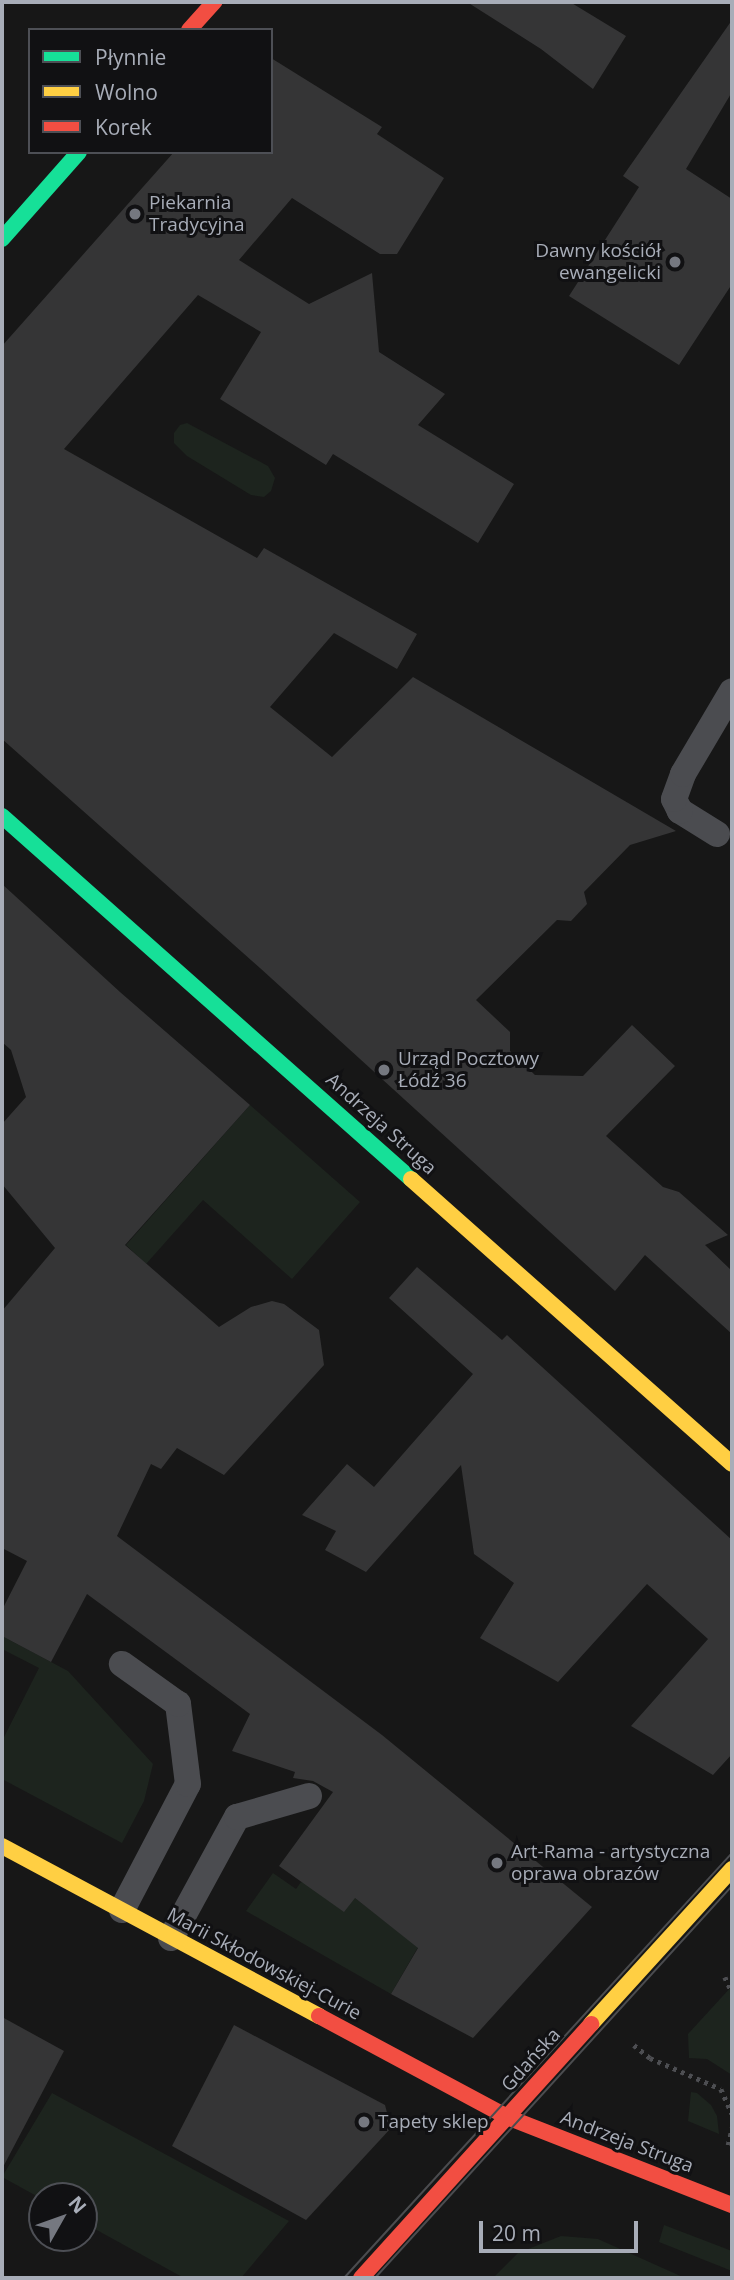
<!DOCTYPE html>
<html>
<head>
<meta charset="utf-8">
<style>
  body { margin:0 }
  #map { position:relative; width:734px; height:2280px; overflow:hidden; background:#171717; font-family:"Open Sans",sans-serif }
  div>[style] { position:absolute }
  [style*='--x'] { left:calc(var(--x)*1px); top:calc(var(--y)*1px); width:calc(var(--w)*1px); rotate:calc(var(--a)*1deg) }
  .green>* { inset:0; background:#1d241e }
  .building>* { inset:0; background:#353536 }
  .path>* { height:4.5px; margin-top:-2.25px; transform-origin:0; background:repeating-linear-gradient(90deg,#4d4e52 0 3.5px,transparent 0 8.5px) }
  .lane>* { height:26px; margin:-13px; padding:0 13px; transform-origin:13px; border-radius:13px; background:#4b4c50 }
  .fast>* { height:16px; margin:-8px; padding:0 8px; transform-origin:8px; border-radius:8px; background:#16e098 }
  .slow>* { height:16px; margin:-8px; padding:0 8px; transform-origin:8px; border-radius:8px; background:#ffcf43 }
  .jam>* { height:16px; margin:-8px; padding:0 8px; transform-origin:8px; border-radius:8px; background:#f24e42 }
  .tram>* { height:2px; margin:-1px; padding:0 1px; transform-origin:1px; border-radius:1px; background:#4b4c4f }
  .dots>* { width:19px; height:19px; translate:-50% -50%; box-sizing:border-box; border:4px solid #111113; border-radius:50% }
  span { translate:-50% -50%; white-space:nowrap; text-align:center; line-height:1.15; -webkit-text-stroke:6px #111113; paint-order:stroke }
  .poi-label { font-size:19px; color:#a8adb8 }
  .left { translate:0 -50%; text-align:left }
  .right { translate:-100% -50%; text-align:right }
  .street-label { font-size:19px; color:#a8adb8 }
  .frame { position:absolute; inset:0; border:4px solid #a8adb8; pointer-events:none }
  .legend { position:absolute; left:28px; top:28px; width:245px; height:126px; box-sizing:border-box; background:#111113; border:2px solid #4d4f55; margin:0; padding:9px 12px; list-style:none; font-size:21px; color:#a8adb8 }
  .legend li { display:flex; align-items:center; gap:14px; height:35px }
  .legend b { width:35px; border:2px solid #4d4f55 }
  .north { position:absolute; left:28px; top:2182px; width:70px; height:70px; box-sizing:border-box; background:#111113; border:2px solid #4d4f55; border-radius:50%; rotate:50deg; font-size:19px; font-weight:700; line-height:28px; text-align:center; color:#a8adb8 }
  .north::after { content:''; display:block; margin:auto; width:24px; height:32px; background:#757880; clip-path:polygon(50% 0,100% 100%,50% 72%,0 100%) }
  .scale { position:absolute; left:479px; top:2221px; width:159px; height:32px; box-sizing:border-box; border:4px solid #a8adb8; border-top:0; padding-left:9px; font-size:21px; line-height:24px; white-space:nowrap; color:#a8adb8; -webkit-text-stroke:5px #111113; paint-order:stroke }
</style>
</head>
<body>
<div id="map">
  <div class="green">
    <div style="clip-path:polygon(187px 423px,268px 466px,275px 478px,271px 491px,264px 497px,251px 495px,187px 456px,174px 443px,174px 433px,180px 425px)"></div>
    <div style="clip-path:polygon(250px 1105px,360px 1202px,292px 1279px,203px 1200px,146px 1264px,126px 1245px)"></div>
    <div style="clip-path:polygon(2px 1636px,68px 1671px,153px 1764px,144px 1801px,122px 1843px,2px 1779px,2px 1741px,39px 1668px,2px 1649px)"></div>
    <div style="clip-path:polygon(273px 1873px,296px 1889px,301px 1882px,355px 1898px,418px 1947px,391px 1994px,246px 1911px)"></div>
    <div style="clip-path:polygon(732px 1986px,732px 2075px,707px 2059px,689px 2058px,688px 2034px)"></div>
    <div style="clip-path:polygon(691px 2092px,697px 2093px,711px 2105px,717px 2116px,719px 2134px,688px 2121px)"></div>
    <div style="clip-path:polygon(52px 2093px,289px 2221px,241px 2278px,184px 2278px,84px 2223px,84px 2196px,42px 2196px,42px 2199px,2px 2177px)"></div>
    <div style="clip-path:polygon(664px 2225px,732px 2251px,732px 2271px,659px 2242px)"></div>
    <div style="clip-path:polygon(561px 2236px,598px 2239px,685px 2278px,493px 2278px,518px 2253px)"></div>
  </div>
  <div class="building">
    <div style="clip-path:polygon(467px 2px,570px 2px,626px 36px,593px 89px,541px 49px)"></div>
    <div style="clip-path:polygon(732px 20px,732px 92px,686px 169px,732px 199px,732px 284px,679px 365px,569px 296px,639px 187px,623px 176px)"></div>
    <div style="clip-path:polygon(271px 58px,382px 127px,377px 134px,444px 178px,397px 254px,380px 254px,292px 198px,239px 260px,309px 304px,372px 273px,379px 352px,445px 394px,418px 425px,514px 484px,478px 543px,333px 454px,326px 465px,220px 399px,261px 332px,198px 295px,64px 449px,257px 558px,264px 548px,417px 634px,397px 669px,334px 633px,270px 707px,332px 757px,413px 677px,676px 831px,630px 845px,584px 892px,587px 904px,571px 921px,557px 920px,476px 1000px,510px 1032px,510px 1051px,535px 1075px,583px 1076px,632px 1025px,675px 1066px,606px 1136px,663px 1187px,679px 1192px,728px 1235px,705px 1245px,732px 1271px,732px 1334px,645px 1255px,615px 1291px,260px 968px,2px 739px,2px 346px,174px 152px,271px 152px)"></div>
    <div style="clip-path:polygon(2px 884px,120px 992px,250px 1105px,125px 1245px,219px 1327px,251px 1307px,272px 1301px,284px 1304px,319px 1330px,324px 1365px,224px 1475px,177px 1448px,161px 1469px,151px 1464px,117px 1536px,382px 1735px,592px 1907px,473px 2038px,391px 1994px,418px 1948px,355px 1898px,344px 1912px,279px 1866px,333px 1792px,313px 1781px,293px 1778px,295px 1772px,232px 1751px,250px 1714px,87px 1594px,51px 1662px,2px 1636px,2px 1610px,27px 1561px,2px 1548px,2px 1311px,55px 1248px,2px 1184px,2px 1124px,26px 1097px,11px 1050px,2px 1042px)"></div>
    <div style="clip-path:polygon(417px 1267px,502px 1340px,507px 1335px,732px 1540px,732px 1754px,713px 1775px,631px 1726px,708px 1639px,647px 1584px,558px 1682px,480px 1638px,514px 1583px,474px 1554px,461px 1465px,366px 1572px,325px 1550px,336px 1531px,302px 1515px,347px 1464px,374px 1487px,473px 1374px,389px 1298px)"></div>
    <div style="clip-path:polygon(2px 2017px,64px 2051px,2px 2169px)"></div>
    <div style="clip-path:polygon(234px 2025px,385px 2105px,391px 2128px,306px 2220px,172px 2146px)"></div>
  </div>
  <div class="path">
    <div style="--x:725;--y:1977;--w:17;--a:65"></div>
    <div style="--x:634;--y:2045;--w:21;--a:39"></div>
    <div style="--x:650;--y:2058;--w:77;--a:23.6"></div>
    <div style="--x:721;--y:2089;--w:27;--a:66"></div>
    <div style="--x:728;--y:2145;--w:18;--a:-77"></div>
  </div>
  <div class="lane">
    <div style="--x:717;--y:834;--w:44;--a:-148.1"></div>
    <div style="--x:680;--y:811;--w:13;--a:-117"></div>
    <div style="--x:674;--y:799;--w:27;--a:-70"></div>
    <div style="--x:683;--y:774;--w:96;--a:-59.4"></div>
    <div style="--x:122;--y:1910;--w:142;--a:-62.4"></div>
    <div style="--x:188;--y:1784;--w:81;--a:-97.1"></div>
    <div style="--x:178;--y:1704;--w:69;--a:-144.5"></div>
    <div style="--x:171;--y:1938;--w:138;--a:-61.4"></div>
    <div style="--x:237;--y:1817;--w:75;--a:-16.3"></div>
  </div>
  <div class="fast">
    <div style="--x:2;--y:239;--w:116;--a:-48.5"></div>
    <div style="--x:2;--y:816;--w:547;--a:41.59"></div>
  </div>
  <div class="slow">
    <div style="--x:411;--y:1179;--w:429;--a:41.6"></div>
    <div style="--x:2;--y:1846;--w:360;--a:28.2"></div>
    <div style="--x:591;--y:2024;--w:210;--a:-47.7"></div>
  </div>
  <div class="jam">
    <div style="--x:189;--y:30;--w:38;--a:-48"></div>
    <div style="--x:319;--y:2016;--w:213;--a:28.2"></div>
    <div style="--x:507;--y:2117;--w:242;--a:21.4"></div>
    <div style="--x:361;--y:2278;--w:343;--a:-47.8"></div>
  </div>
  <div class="tram">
    <div style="--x:344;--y:2278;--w:575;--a:-47.61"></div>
    <div style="--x:375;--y:2278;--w:530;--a:-47.68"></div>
  </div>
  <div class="dots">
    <div style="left:135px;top:214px;background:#757880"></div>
    <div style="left:675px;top:262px;background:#757880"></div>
    <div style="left:384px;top:1070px;background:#757880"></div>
    <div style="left:497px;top:1863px;background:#757880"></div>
    <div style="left:364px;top:2122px;background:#757880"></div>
  </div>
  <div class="poi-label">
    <span class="left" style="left:149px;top:214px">Piekarnia<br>Tradycyjna</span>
    <span class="right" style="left:661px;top:262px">Dawny kościół<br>ewangelicki</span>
    <span class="left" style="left:398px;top:1070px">Urząd Pocztowy<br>Łódź 36</span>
    <span class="left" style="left:511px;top:1863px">Art-Rama - artystyczna<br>oprawa obrazów</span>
    <span class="left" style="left:378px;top:2122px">Tapety sklep</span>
  </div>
  <div class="street-label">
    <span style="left:381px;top:1124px;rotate:42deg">Andrzeja Struga</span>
    <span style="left:264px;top:1964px;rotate:28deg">Marii Skłodowskiej-Curie</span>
    <span style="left:531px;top:2060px;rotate:-48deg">Gdańska</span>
    <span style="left:627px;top:2142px;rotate:21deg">Andrzeja Struga</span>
  </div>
  <div class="frame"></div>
  <ul class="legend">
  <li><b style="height:9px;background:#16e098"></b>Płynnie</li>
  <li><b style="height:9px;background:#ffcf43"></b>Wolno</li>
  <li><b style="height:9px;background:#f24e42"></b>Korek</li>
  </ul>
  <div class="north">N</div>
  <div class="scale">20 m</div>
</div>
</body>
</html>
